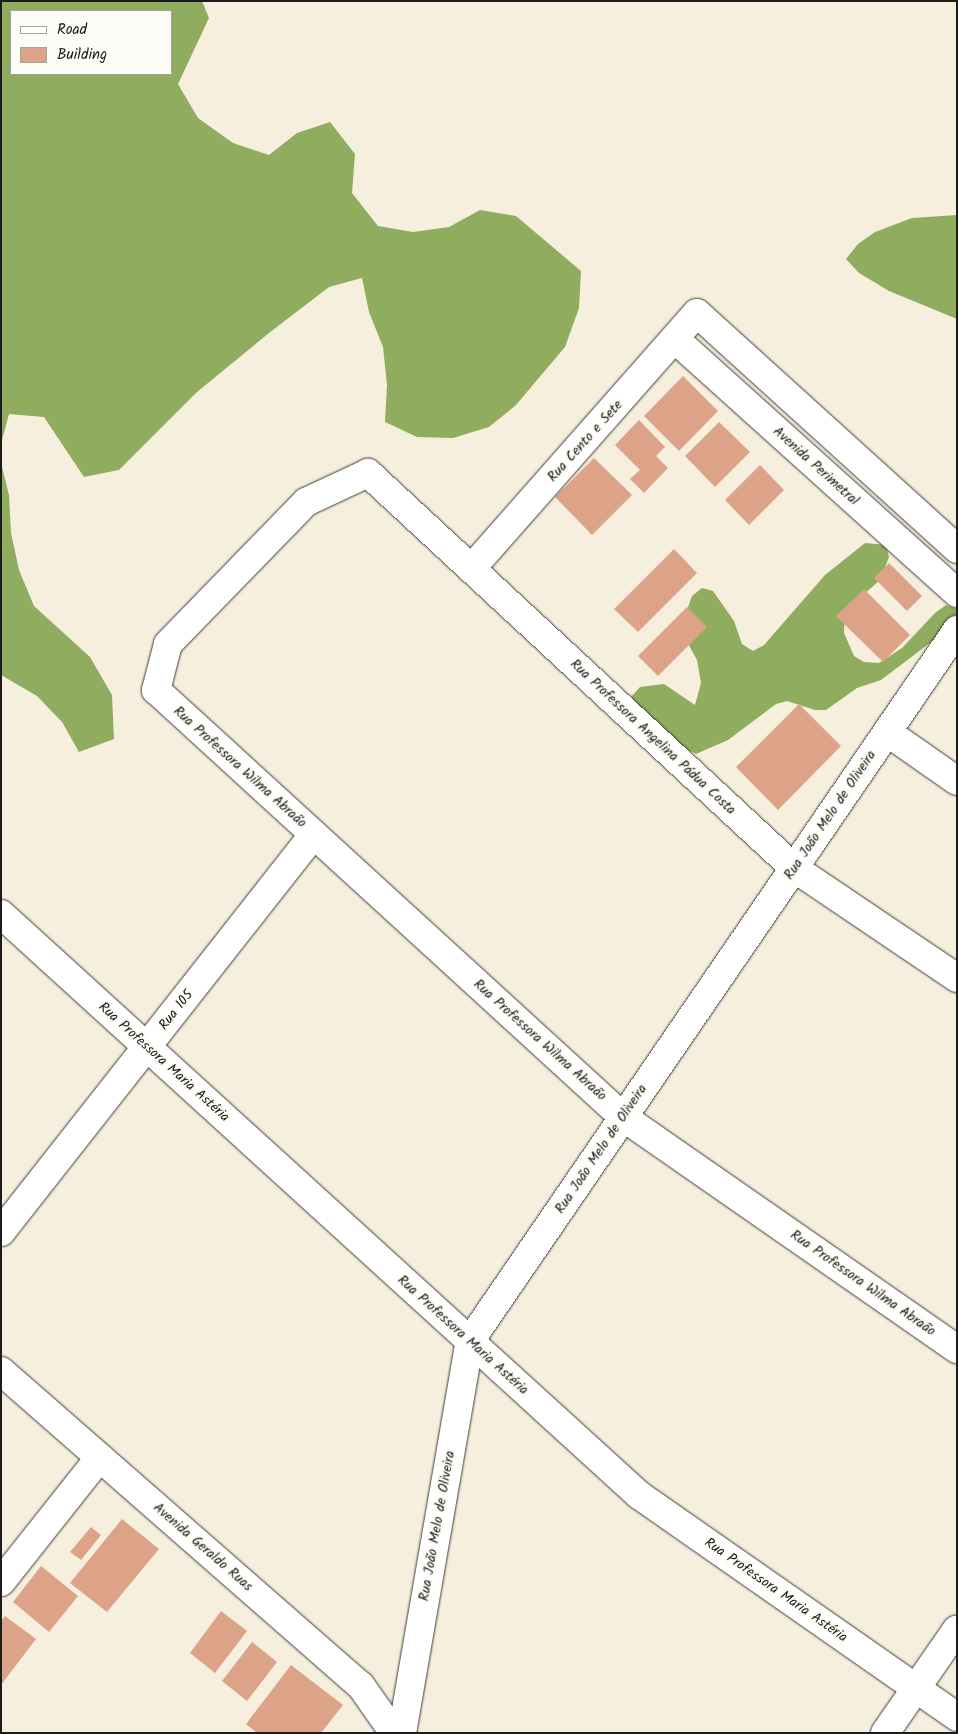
<!DOCTYPE html>
<html>
<head>
<meta charset="utf-8">
<style>
  body { margin:0 }
  #map { position:relative; width:958px; height:1734px; overflow:hidden; background:#f7efdd; font-family:Kalam,sans-serif }
  div>[style] { position:absolute }
  [style*='--x'] { left:calc(var(--x)*1px); top:calc(var(--y)*1px); width:calc(var(--w)*1px); rotate:calc(var(--a)*1deg) }
  .forest>* { inset:0; background:#90ac5e }
  .building>* { inset:0; background:#dca389 }
  .roads { filter:drop-shadow(0 0 1px #3d3c39) drop-shadow(0 0 1px #3d3c39) }
  .minor>* { height:28px; margin:-14px; padding:0 14px; transform-origin:14px; border-radius:14px; background:#fff }
  span { translate:-50% -50%; white-space:nowrap; text-align:center; line-height:1.15; -webkit-text-stroke:5px #fdfcf7; paint-order:stroke }
  .street-label { font-size:14px; color:#1c1c1c }
  .frame { position:absolute; inset:0; border:2px solid #1c1c1c; pointer-events:none }
  .legend { position:absolute; left:10px; top:10px; width:162px; height:65px; box-sizing:border-box; background:#fdfcf7; border:1px solid #a3a29f; margin:0; padding:6px 9px; list-style:none; font-size:15px; color:#1c1c1c }
  .legend li { display:flex; align-items:center; gap:10px; height:25px }
  .legend b { width:25px; border:1px solid #a3a29f }
</style>
</head>
<body>
<div id="map">
  <div class="forest">
    <div style="clip-path:polygon(evenodd,1px 1px,202px 1px,209px 18px,178px 84px,198px 118px,233px 143px,269px 155px,297px 133px,330px 122px,355px 154px,352px 193px,378px 226px,413px 232px,449px 227px,480px 210px,516px 216px,581px 271px,579px 308px,565px 347px,516px 405px,489px 427px,453px 438px,417px 437px,385px 422px,387px 385px,383px 347px,369px 312px,362px 278px,329px 287px,269px 333px,197px 392px,119px 470px,84px 477px,44px 417px,9px 414px,1px 444px,1px 1px,11px 11px,171px 11px,171px 74px,11px 74px,11px 11px)"></div>
    <div style="clip-path:polygon(957px 215px,957px 319px,889px 291px,859px 273px,846px 259px,858px 244px,875px 232px,912px 218px)"></div>
    <div style="clip-path:polygon(1px 463px,9px 495px,11px 533px,19px 570px,34px 606px,90px 657px,112px 695px,114px 739px,79px 752px,62px 722px,37px 696px,1px 675px)"></div>
    <div style="clip-path:polygon(865px 543px,886px 545px,889px 557px,880px 580px,845px 611px,844px 633px,854px 656px,864px 662px,879px 663px,902px 648px,935px 613px,946px 605px,957px 609px,955px 621px,947px 630px,881px 680px,857px 688px,826px 710px,815px 710px,787px 701px,776px 704px,728px 740px,696px 754px,670px 741px,633px 707px,632px 696px,640px 687px,664px 684px,695px 705px,701px 683px,697px 660px,685px 638px,686px 613px,692px 596px,702px 588px,713px 591px,734px 621px,742px 644px,753px 651px,764px 645px,825px 575px)"></div>
  </div>
  <div class="building">
    <div style="clip-path:polygon(683px 376px,718px 411px,679px 451px,644px 416px)"></div>
    <div style="clip-path:polygon(639px 420px,665px 447px,656px 456px,668px 468px,644px 493px,630px 479px,640px 470px,615px 445px)"></div>
    <div style="clip-path:polygon(719px 422px,750px 452px,715px 487px,685px 456px)"></div>
    <div style="clip-path:polygon(594px 458px,632px 495px,592px 535px,555px 497px)"></div>
    <div style="clip-path:polygon(760px 465px,784px 490px,749px 525px,725px 500px)"></div>
    <div style="clip-path:polygon(674px 549px,697px 573px,638px 632px,614px 609px)"></div>
    <div style="clip-path:polygon(889px 563px,922px 596px,907px 611px,874px 578px)"></div>
    <div style="clip-path:polygon(864px 589px,910px 635px,883px 662px,836px 616px)"></div>
    <div style="clip-path:polygon(687px 607px,707px 627px,658px 676px,638px 656px)"></div>
    <div style="clip-path:polygon(799px 704px,841px 746px,778px 810px,736px 767px)"></div>
    <div style="clip-path:polygon(122px 1519px,159px 1549px,107px 1612px,70px 1583px)"></div>
    <div style="clip-path:polygon(91px 1527px,101px 1535px,81px 1560px,70px 1552px)"></div>
    <div style="clip-path:polygon(41px 1566px,78px 1596px,49px 1632px,13px 1602px)"></div>
    <div style="clip-path:polygon(221px 1611px,247px 1631px,215px 1673px,190px 1653px)"></div>
    <div style="clip-path:polygon(5px 1616px,36px 1639px,1px 1685px,1px 1621px)"></div>
    <div style="clip-path:polygon(252px 1642px,277px 1662px,247px 1701px,222px 1681px)"></div>
    <div style="clip-path:polygon(291px 1665px,343px 1705px,321px 1733px,257px 1733px,246px 1724px)"></div>
  </div>
  <div class="roads">
    <div class="minor">
      <div style="--x:676;--y:340;--w:378;--a:42"></div>
      <div style="--x:471;--y:569;--w:341;--a:-48.6"></div>
      <div style="--x:697;--y:313;--w:351;--a:42.2"></div>
      <div style="--x:887;--y:732;--w:85;--a:35"></div>
      <div style="--x:1;--y:914;--w:863;--a:42.32"></div>
      <div style="--x:639;--y:1495;--w:388;--a:34.9"></div>
      <div style="--x:957;--y:978;--w:197;--a:-146"></div>
      <div style="--x:794;--y:868;--w:581;--a:-137.16"></div>
      <div style="--x:368;--y:473;--w:68;--a:154.9"></div>
      <div style="--x:306;--y:502;--w:198;--a:134.2"></div>
      <div style="--x:168;--y:644;--w:48;--a:104.6"></div>
      <div style="--x:156;--y:690;--w:633;--a:42.44"></div>
      <div style="--x:623;--y:1117;--w:407;--a:34.8"></div>
      <div style="--x:1;--y:1232;--w:506;--a:-51.82"></div>
      <div style="--x:1;--y:1371;--w:478;--a:41.2"></div>
      <div style="--x:361;--y:1686;--w:57;--a:54.9"></div>
      <div style="--x:1;--y:1582;--w:159;--a:-51.6"></div>
      <div style="--x:402;--y:1733;--w:398;--a:-80.2"></div>
      <div style="--x:470;--y:1341;--w:862;--a:-55.59"></div>
      <div style="--x:885;--y:1733;--w:126;--a:-55.3"></div>
    </div>
  </div>
  <div class="street-label">
    <span style="left:585px;top:441px;rotate:-48deg">Rua Cento e Sete</span>
    <span style="left:816px;top:466px;rotate:42deg">Avenida Perimetral</span>
    <span style="left:653px;top:737px;rotate:43deg">Rua Professora Angelina Pádua Costa</span>
    <span style="left:240px;top:767px;rotate:42deg">Rua Professora Wilma Abraão</span>
    <span style="left:830px;top:815px;rotate:-56deg">Rua João Melo de Oliveira</span>
    <span style="left:176px;top:1010px;rotate:-52deg">Rua 105</span>
    <span style="left:540px;top:1040px;rotate:42deg">Rua Professora Wilma Abraão</span>
    <span style="left:164px;top:1062px;rotate:42deg">Rua Professora Maria Astéria</span>
    <span style="left:601px;top:1149px;rotate:-56deg">Rua João Melo de Oliveira</span>
    <span style="left:863px;top:1283px;rotate:35deg">Rua Professora Wilma Abraão</span>
    <span style="left:463px;top:1335px;rotate:42deg">Rua Professora Maria Astéria</span>
    <span style="left:437px;top:1526px;rotate:-80deg">Rua João Melo de Oliveira</span>
    <span style="left:203px;top:1547px;rotate:41deg">Avenida Geraldo Ruas</span>
    <span style="left:776px;top:1590px;rotate:35deg">Rua Professora Maria Astéria</span>
  </div>
  <div class="frame"></div>
  <ul class="legend">
  <li><b style="height:6px;background:#fff"></b>Road</li>
  <li><b style="height:14px;background:#dca389"></b>Building</li>
  </ul>
</div>
</body>
</html>
